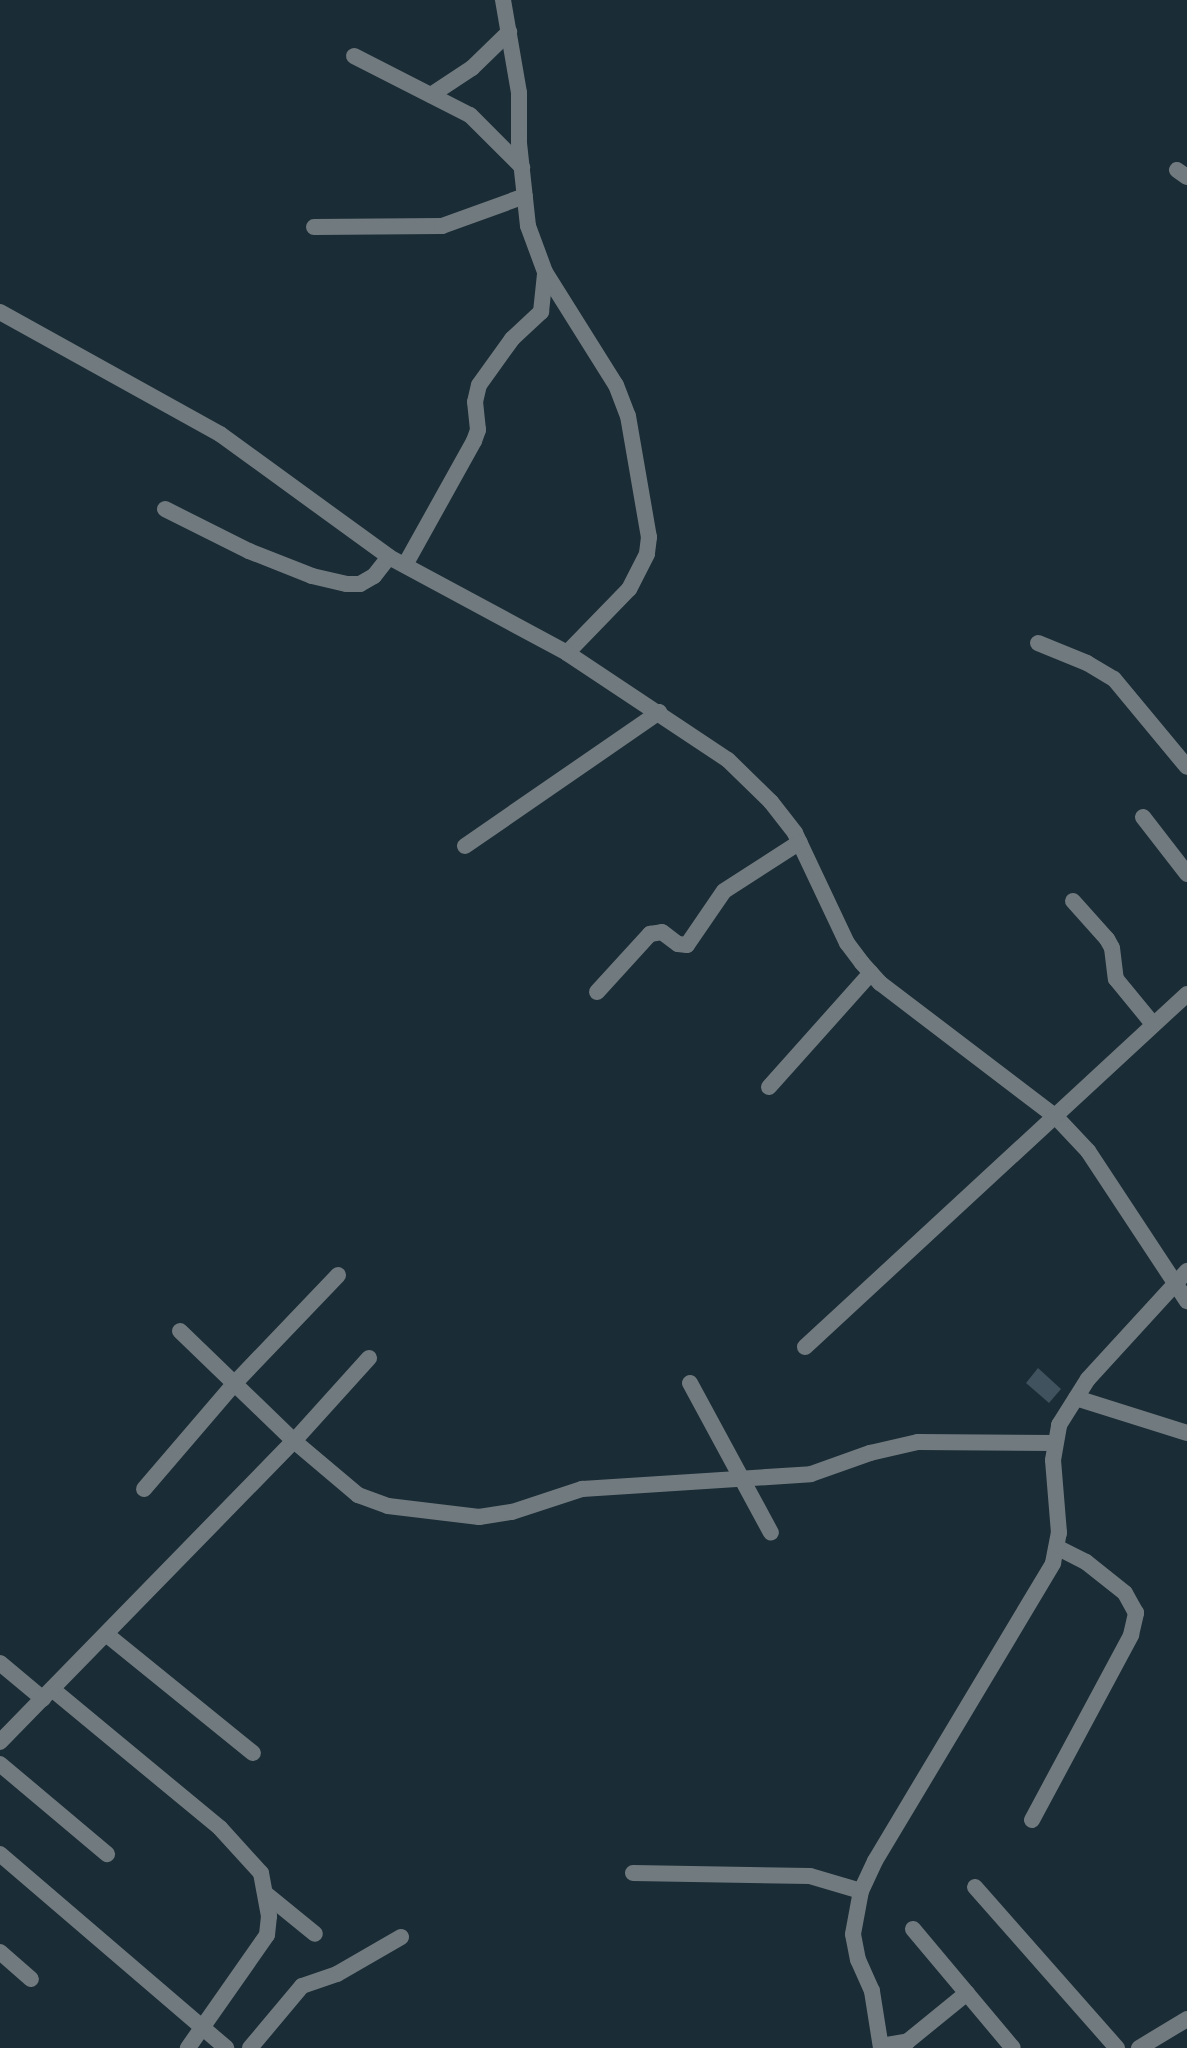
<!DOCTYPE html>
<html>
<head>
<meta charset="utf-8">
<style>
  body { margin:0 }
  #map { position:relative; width:1187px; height:2048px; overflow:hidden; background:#1a2c35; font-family:Figtree,sans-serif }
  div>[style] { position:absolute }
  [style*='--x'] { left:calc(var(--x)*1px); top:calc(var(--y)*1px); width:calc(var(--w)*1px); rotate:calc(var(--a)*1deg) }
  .building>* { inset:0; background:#3f525d }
  .minor>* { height:16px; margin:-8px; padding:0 8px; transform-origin:8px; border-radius:8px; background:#717a7f }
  span { translate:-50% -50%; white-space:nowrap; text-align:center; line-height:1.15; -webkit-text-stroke:6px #0b1317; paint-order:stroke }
</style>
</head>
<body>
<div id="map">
  <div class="building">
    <div style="clip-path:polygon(1038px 1368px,1061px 1389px,1049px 1403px,1026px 1383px)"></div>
  </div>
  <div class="minor">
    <div style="--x:503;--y:0;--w:94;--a:80.2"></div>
    <div style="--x:519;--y:93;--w:50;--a:90"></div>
    <div style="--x:519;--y:143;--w:83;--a:83.8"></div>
    <div style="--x:528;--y:226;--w:49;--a:69.7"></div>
    <div style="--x:545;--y:272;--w:133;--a:57.9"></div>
    <div style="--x:616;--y:385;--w:33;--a:69"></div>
    <div style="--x:628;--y:416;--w:123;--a:80.2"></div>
    <div style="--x:649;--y:537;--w:17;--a:97"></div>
    <div style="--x:647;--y:554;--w:39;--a:117"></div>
    <div style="--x:629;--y:589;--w:89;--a:134.1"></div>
    <div style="--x:354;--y:56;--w:130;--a:27"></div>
    <div style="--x:470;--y:115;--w:74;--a:45"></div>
    <div style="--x:431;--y:95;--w:49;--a:-33.4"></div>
    <div style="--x:472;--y:68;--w:52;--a:-44.2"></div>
    <div style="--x:1177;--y:170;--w:12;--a:35"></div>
    <div style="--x:314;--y:227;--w:128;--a:-0.4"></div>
    <div style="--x:442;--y:226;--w:88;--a:-19.9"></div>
    <div style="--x:0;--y:312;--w:252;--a:29"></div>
    <div style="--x:220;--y:434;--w:209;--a:36"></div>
    <div style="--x:389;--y:557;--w:202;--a:28.3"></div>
    <div style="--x:567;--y:653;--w:193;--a:33.6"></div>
    <div style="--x:728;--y:760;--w:60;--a:44.3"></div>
    <div style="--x:771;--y:802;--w:39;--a:52"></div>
    <div style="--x:795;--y:833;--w:122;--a:64.7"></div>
    <div style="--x:847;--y:943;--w:25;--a:53"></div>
    <div style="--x:862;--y:963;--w:27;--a:48"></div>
    <div style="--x:880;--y:983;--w:221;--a:37.3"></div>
    <div style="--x:1056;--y:1117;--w:47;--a:46.7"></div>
    <div style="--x:1088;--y:1151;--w:180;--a:56.6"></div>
    <div style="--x:165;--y:509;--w:94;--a:26.6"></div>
    <div style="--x:249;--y:551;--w:68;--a:21.6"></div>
    <div style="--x:312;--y:576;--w:36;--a:13"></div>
    <div style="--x:347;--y:584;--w:13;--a:0"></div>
    <div style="--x:360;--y:584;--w:16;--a:-30"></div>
    <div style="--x:374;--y:576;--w:24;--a:-52"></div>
    <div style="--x:405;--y:565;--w:142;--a:-60.9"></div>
    <div style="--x:474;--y:441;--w:12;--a:-70"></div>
    <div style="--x:478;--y:430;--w:28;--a:-96"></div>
    <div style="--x:475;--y:402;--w:17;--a:-77"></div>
    <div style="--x:479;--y:385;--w:57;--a:-54.3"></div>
    <div style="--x:512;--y:339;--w:40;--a:-43"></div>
    <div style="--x:541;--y:312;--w:39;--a:-84"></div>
    <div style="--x:1038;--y:643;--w:53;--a:22.2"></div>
    <div style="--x:1087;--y:663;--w:31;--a:31"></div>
    <div style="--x:1114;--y:679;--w:114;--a:50.3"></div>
    <div style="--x:1143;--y:817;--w:72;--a:52.3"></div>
    <div style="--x:465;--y:846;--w:236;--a:-34.6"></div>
    <div style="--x:1073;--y:901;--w:51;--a:48.2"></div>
    <div style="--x:1107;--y:939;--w:10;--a:61"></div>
    <div style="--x:1112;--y:948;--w:31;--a:83"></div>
    <div style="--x:1116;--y:979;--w:58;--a:50.6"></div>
    <div style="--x:597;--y:992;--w:79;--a:-47.6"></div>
    <div style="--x:650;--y:934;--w:12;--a:-9"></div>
    <div style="--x:662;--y:932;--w:20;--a:37"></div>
    <div style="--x:678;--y:944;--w:9;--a:6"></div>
    <div style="--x:687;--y:945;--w:65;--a:-55.6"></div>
    <div style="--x:724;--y:891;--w:90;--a:-32.8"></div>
    <div style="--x:769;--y:1087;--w:153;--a:-48.2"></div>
    <div style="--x:180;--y:1331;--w:158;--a:44"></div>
    <div style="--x:294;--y:1441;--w:84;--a:40.2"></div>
    <div style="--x:358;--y:1495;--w:32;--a:20"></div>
    <div style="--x:388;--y:1506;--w:92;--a:6.9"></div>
    <div style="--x:479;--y:1517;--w:33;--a:-9"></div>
    <div style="--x:512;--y:1512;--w:74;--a:-18.2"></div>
    <div style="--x:582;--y:1489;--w:229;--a:-3.7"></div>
    <div style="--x:811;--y:1474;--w:63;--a:-19.6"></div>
    <div style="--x:870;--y:1453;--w:49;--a:-12.9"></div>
    <div style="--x:918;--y:1442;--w:136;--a:0.4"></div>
    <div style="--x:805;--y:1347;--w:520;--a:-42.74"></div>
    <div style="--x:690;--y:1383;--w:170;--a:61.6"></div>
    <div style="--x:1076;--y:1398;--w:116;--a:17.5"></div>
    <div style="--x:144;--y:1489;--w:137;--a:-49.4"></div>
    <div style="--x:233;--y:1385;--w:152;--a:-46.3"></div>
    <div style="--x:106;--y:1634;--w:189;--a:39"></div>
    <div style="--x:0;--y:1663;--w:56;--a:39.9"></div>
    <div style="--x:52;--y:1689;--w:218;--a:39.6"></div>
    <div style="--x:220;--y:1828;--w:61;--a:47.7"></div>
    <div style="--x:261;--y:1873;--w:44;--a:79.5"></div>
    <div style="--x:269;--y:1916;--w:19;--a:96"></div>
    <div style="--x:267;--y:1935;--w:138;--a:125"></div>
    <div style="--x:0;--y:1742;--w:421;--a:-45.7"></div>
    <div style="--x:294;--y:1441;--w:112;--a:-47.9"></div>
    <div style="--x:0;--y:1764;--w:140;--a:40.1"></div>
    <div style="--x:1032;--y:1820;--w:210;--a:-61.8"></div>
    <div style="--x:1131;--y:1635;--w:23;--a:-77"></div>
    <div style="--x:1136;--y:1613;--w:23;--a:-119"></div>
    <div style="--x:1125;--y:1593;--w:50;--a:-141.5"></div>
    <div style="--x:1086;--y:1562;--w:33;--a:-153"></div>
    <div style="--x:0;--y:1854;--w:298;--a:40.6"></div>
    <div style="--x:633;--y:1873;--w:177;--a:1"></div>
    <div style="--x:810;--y:1876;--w:53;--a:16.4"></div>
    <div style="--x:975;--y:1887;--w:215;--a:48.6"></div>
    <div style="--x:266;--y:1894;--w:63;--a:39.2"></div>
    <div style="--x:913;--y:1929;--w:155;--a:50"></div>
    <div style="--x:0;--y:1952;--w:41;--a:41.1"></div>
    <div style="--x:881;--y:2046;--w:27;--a:-10"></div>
    <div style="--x:908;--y:2041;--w:76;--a:-39.1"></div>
    <div style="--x:250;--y:2048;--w:81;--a:-50"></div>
    <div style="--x:302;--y:1986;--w:37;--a:-19"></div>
    <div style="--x:337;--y:1974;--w:74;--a:-30"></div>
    <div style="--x:881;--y:2048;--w:58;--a:-99"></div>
    <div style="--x:872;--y:1991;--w:34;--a:-114"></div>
    <div style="--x:858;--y:1960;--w:26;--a:-101"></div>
    <div style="--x:853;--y:1934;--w:44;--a:-79.5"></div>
    <div style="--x:861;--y:1891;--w:33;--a:-65"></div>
    <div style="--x:875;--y:1861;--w:347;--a:-59.1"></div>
    <div style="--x:1053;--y:1563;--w:31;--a:-79"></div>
    <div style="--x:1059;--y:1533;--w:73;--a:-94.7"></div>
    <div style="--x:1053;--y:1460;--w:36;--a:-80"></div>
    <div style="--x:1059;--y:1425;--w:54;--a:-57.8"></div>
    <div style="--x:1088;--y:1379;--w:147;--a:-47.5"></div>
    <div style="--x:1139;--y:2048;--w:56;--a:-31.1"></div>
  </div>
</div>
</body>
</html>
